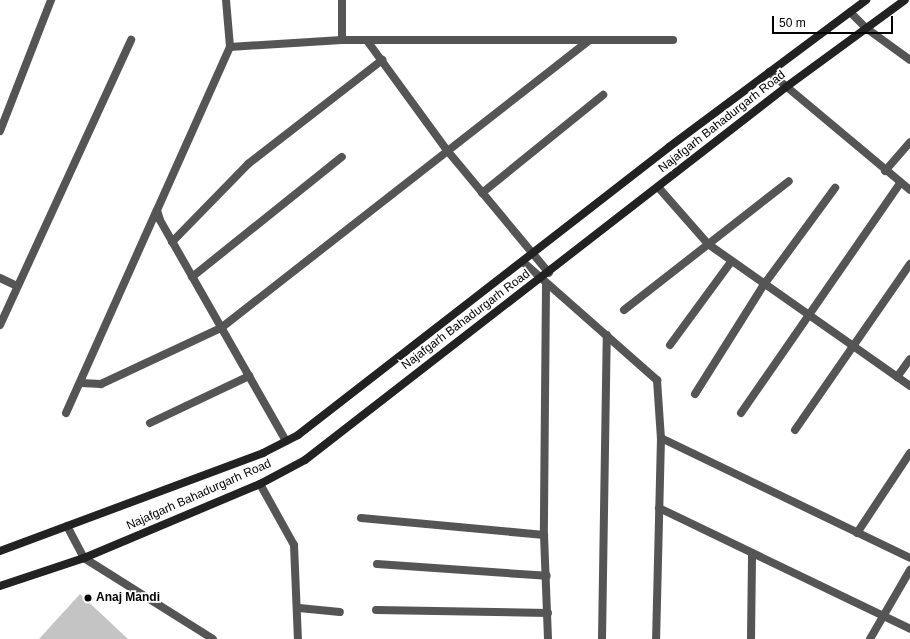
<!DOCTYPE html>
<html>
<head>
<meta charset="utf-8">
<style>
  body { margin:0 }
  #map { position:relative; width:910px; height:639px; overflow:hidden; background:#fff; font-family:Arial,sans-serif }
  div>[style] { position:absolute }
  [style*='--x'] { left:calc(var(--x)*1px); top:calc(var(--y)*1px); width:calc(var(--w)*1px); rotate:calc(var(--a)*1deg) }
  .building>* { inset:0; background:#c4c4c4 }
  .street>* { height:8px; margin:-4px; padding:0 4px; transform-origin:4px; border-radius:4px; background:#555 }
  .secondary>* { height:8px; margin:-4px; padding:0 4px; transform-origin:4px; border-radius:4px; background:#222 }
  .dots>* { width:11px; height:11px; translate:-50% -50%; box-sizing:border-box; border:2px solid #fff; border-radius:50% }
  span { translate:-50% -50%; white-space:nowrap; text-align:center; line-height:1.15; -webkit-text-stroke:3.5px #fff; paint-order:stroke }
  .street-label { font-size:12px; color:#000 }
  .poi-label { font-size:12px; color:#000; font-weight:700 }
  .left { translate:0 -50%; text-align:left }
  .scale { position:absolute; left:772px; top:16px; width:121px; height:18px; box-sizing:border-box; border:2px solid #000; border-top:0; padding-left:5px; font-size:12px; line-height:14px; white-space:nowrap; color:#000; -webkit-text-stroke:3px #fff; paint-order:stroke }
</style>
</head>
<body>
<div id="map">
  <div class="building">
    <div style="clip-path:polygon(80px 594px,128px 639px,39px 639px)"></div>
  </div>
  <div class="street">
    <div style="--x:226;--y:0;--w:47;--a:85.1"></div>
    <div style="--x:850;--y:12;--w:23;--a:45"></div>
    <div style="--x:866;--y:28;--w:54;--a:36"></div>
    <div style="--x:342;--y:40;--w:40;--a:-90"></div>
    <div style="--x:368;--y:42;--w:132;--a:53.9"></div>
    <div style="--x:446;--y:149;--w:161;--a:50.3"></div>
    <div style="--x:769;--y:72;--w:184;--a:39.9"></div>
    <div style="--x:0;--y:131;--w:141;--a:-68.7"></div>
    <div style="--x:885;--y:171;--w:38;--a:-49"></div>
    <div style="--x:658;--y:187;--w:76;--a:48.7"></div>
    <div style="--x:708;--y:244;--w:247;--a:35.1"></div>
    <div style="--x:482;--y:193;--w:156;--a:-39"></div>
    <div style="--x:172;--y:242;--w:109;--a:-45.7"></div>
    <div style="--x:248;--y:164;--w:170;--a:-37.8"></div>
    <div style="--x:523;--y:262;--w:179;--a:41.4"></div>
    <div style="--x:657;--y:380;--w:58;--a:86.1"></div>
    <div style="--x:661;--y:438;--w:201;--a:91.4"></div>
    <div style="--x:192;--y:277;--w:192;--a:-38.7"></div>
    <div style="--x:0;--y:278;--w:19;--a:25"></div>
    <div style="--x:546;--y:286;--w:249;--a:90.5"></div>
    <div style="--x:544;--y:535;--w:104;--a:87.8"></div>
    <div style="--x:624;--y:310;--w:209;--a:-38"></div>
    <div style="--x:0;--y:325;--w:314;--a:-65.3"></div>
    <div style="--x:670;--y:345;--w:103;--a:-53.7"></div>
    <div style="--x:897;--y:377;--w:22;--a:-54"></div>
    <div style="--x:81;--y:383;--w:20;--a:3"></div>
    <div style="--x:101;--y:384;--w:132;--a:-25"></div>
    <div style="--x:221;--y:328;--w:467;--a:-38"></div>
    <div style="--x:695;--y:394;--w:128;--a:-57.8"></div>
    <div style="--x:763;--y:286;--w:122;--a:-53.7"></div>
    <div style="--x:66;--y:413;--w:222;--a:-65.9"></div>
    <div style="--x:741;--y:413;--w:280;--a:-55.3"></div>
    <div style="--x:150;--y:423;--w:110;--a:-25.4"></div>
    <div style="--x:795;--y:430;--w:202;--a:-55.3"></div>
    <div style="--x:661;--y:438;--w:276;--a:25.7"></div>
    <div style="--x:286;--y:441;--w:254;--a:-119.7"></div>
    <div style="--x:160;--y:220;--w:10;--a:-107"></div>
    <div style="--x:157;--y:210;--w:179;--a:-65.9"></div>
    <div style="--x:230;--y:47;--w:112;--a:-3.6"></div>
    <div style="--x:342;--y:40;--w:331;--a:0"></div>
    <div style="--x:260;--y:484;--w:70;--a:60.9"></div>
    <div style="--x:294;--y:545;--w:94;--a:87.6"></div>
    <div style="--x:659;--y:508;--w:279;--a:25.7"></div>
    <div style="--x:361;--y:518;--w:184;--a:5.3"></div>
    <div style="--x:67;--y:526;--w:36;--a:62"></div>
    <div style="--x:84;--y:558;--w:152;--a:32.1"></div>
    <div style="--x:857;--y:533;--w:96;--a:-56.5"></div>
    <div style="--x:377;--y:564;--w:170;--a:4"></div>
    <div style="--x:299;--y:608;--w:41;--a:5.6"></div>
    <div style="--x:376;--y:610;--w:172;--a:1"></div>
    <div style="--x:602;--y:639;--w:304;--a:-89.1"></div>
    <div style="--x:751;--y:639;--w:86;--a:-89.3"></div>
    <div style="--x:870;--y:639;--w:80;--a:-59.9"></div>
  </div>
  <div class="secondary">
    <div style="--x:0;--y:551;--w:281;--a:-20.4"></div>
    <div style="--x:263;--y:453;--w:39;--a:-27"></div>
    <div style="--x:298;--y:435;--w:470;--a:-37.8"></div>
    <div style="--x:669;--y:147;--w:246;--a:-36.7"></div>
    <div style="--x:0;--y:586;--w:89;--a:-18.4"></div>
    <div style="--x:84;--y:558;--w:191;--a:-22.8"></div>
    <div style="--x:260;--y:484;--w:51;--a:-28.1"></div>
    <div style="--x:305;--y:460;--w:609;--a:-37.79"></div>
    <div style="--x:786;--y:87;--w:147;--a:-36.2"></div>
  </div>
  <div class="dots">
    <div style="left:88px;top:598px;background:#000"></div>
  </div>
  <div class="street-label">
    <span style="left:722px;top:122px;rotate:-38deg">Najafgarh Bahadurgarh Road</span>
    <span style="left:466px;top:320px;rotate:-37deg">Najafgarh Bahadurgarh Road</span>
    <span style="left:199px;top:495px;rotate:-24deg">Najafgarh Bahadurgarh Road</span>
  </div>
  <div class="poi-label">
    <span class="left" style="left:96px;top:598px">Anaj Mandi</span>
  </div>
  <div class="scale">50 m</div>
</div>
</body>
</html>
